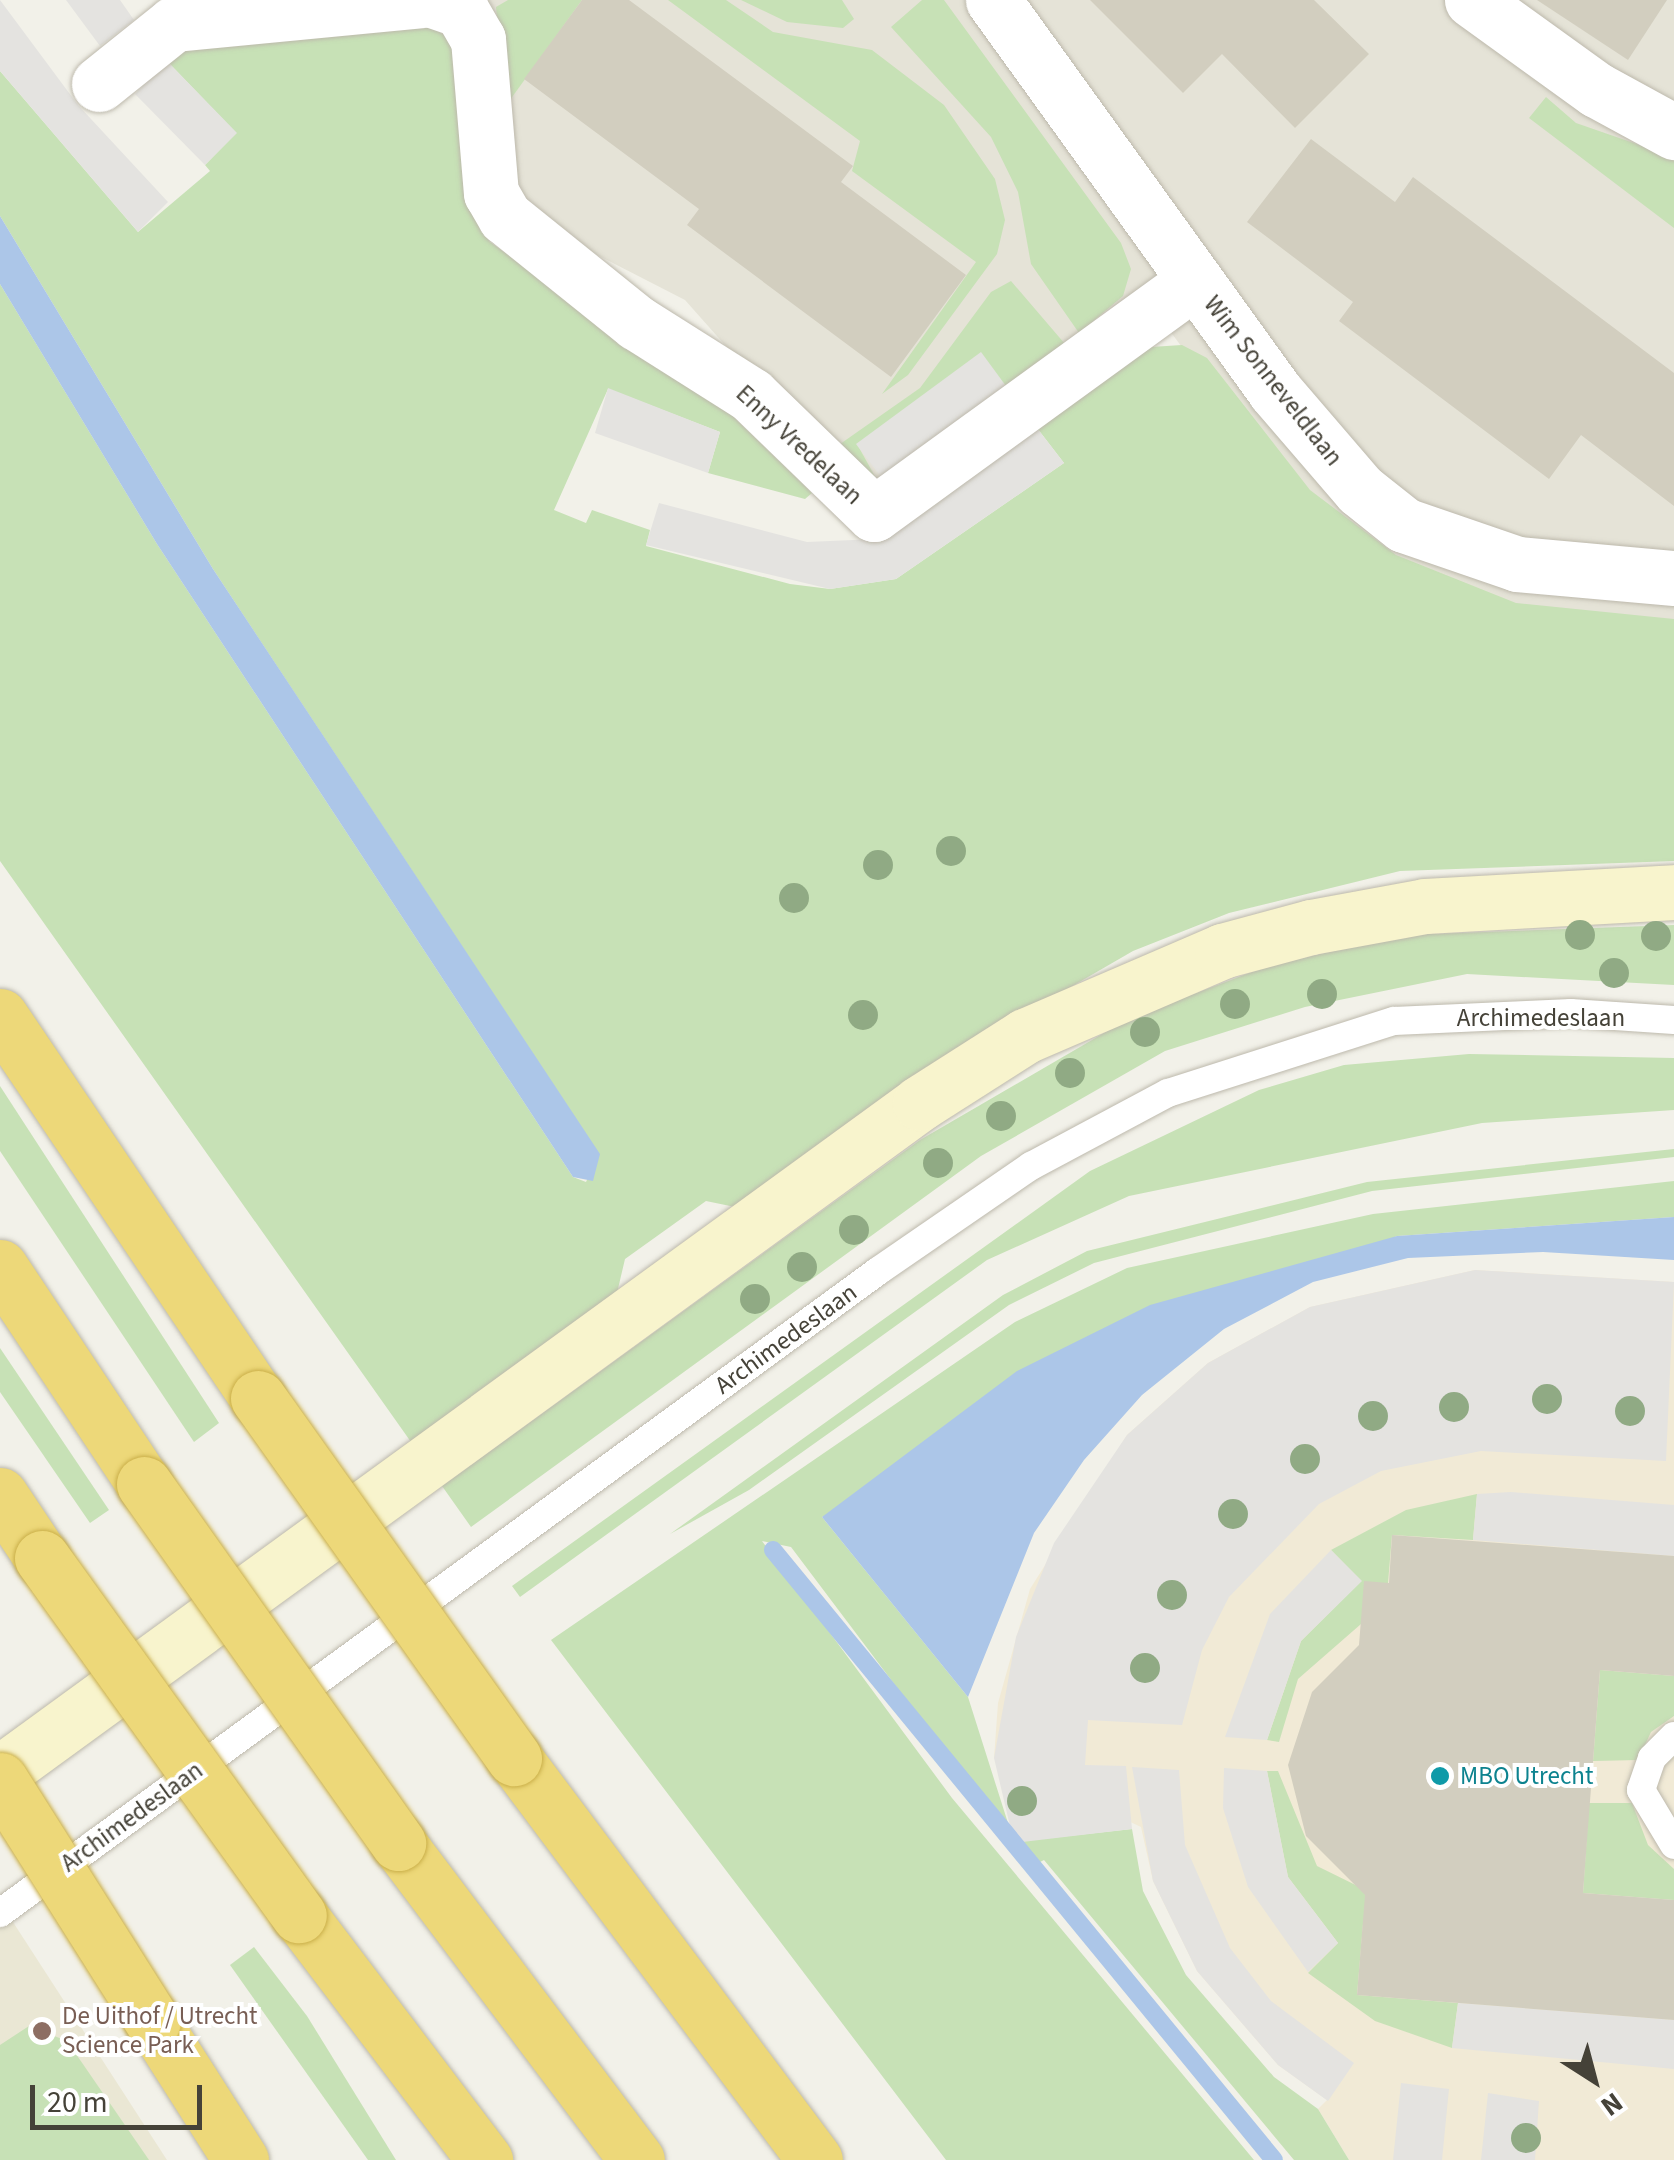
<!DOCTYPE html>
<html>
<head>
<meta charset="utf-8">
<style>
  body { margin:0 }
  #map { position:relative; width:1674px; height:2160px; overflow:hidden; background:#f2f1e9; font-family:"Source Sans 3",sans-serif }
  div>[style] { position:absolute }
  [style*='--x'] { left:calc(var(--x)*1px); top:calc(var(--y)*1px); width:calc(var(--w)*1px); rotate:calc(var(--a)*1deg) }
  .residential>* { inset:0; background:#e5e3d7 }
  .commercial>* { inset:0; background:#f1ead6 }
  .education>* { inset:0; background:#eae7d4 }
  .green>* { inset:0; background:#c7e1b6 }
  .parking>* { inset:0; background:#e4e3e0 }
  .water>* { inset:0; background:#acc6e8 }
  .stream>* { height:18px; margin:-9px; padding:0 9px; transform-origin:9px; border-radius:9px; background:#acc6e8 }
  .building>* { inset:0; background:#d2cebf }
  .roads { filter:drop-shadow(0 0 2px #bdb9ac) drop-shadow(0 0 2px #bdb9ac) }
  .lane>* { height:28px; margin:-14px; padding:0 14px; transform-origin:14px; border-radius:14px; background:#fff }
  .street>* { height:55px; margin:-27.5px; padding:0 27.5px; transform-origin:27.5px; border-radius:27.5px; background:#fff }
  .secondary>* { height:55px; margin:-27.5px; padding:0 27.5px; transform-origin:27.5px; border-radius:27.5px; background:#f8f4cd }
  .highway>* { height:55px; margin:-27.5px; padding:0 27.5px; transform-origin:27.5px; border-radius:27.5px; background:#edd879 }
  .bridges { filter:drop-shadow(0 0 2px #caaf4a) drop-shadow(0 0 2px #caaf4a) }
  .highway-bridge>* { height:55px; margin:-27.5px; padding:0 27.5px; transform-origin:27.5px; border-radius:27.5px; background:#edd879 }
  .trees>* { width:30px; height:30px; margin:-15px; border-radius:50%; background:#90aa84 }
  .dots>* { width:28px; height:28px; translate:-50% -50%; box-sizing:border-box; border:5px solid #fff; border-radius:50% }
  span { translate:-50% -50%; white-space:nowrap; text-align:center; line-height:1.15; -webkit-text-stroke:8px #fff; paint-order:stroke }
  .street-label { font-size:25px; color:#454238 }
  .culture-label { font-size:25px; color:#0d838f }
  .left { translate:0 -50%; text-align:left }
  .education-label { font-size:25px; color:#785e54 }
  .north { position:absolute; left:1544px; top:2030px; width:100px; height:100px; -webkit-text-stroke:8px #fff; paint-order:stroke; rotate:144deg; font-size:28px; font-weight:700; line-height:40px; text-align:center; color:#454238 }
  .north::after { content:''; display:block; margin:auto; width:35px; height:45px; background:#454238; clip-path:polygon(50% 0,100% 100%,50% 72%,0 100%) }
  .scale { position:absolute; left:30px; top:2085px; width:172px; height:45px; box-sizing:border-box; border:5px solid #454238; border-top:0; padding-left:12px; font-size:30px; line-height:35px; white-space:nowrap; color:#454238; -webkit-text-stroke:8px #fff; paint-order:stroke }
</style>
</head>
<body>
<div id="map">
  <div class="residential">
    <div style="clip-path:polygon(460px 0,1674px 0,1674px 630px,1514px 615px,1354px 543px,1242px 428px,1164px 323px,885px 525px,685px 300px,494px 202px)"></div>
  </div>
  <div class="commercial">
    <div style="clip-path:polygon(1475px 1270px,1674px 1282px,1674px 2160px,1349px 2160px,1318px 2109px,1327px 2100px,1278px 2065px,1197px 1971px,1153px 1881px,1141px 1827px,994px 1758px,998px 1703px,1030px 1589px,1127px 1435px,1208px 1363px,1310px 1307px)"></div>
  </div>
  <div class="education">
    <div style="clip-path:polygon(0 1902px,167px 2160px,0 2160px)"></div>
  </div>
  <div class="green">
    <div style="clip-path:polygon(508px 0,582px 0,505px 107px,496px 7px)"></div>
    <div style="clip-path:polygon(668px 0,726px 0,773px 32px,872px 50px,944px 105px,995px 179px,1005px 220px,997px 254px,908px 375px,882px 394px,976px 262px,852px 171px,860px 141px)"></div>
    <div style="clip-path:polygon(741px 0,842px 0,854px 19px,843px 28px,787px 22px)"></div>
    <div style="clip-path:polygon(922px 0,944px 0,1121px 243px,1131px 269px,1123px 296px,1079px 333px,1031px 264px,1018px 192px,991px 137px,891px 27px)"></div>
    <div style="clip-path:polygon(422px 22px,453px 40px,466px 200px,490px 242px,717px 401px,812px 493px,805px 499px,708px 473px,720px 432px,608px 389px,554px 510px,586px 523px,592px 510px,650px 530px,646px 546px,790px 584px,830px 589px,896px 579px,1064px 463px,1037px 428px,1151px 347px,1182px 345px,1207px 358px,1310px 490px,1396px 555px,1516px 603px,1674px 619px,1674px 861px,1400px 871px,1229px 913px,1133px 951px,896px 1088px,735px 1207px,706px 1201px,625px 1259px,617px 1293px,411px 1442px,0 861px,0 284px,157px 544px,573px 1177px,586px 1182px,599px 1154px,213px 569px,0 216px,0 71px,138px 232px,210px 171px,205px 165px,236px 133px,167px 61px,202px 39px)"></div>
    <div style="clip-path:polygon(1546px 97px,1576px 123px,1674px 157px,1674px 228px,1529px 118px)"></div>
    <div style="clip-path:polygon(1011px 281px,1065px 344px,1006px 386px,857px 444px,877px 480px,833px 449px,920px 388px,991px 292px)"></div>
    <div style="clip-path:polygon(1674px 925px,1674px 985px,1467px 974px,1305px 1007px,1165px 1051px,981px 1156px,471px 1527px,442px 1486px,920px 1140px,1128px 1019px,1265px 967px,1403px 935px)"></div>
    <div style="clip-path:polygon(1469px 1054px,1674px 1058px,1674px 1110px,1482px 1123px,1129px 1196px,987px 1260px,520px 1597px,512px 1586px,1090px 1171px,1259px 1090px,1344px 1065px)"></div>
    <div style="clip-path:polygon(0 1086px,219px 1423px,194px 1442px,0 1151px)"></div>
    <div style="clip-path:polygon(1674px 1149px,1674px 1157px,1372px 1191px,1094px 1263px,1009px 1305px,749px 1490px,670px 1534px,1003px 1295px,1087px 1251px,1367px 1182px)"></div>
    <div style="clip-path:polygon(1674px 1181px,1674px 1217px,1397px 1236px,822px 1517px,968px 1697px,1014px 1842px,1132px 1829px,1143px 1891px,1186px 1975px,1274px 2077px,1318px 2109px,1349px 2160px,1294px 2160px,1044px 1860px,1036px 1864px,1014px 1843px,791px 1547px,762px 1541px,952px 1798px,1254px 2160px,946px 2160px,551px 1640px,1015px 1322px,1127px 1268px,1373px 1214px)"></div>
    <div style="clip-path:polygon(0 1348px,109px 1510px,90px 1523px,0 1392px)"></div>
    <div style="clip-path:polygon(1477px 1494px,1473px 1540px,1392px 1535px,1388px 1583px,1361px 1624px,1298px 1679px,1279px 1742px,1267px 1740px,1301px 1641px,1361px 1581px,1331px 1550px,1406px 1510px)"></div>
    <div style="clip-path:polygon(1600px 1670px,1674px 1676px,1674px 1716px,1651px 1732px,1638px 1760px,1593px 1761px)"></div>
    <div style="clip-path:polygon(1267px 1771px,1278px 1771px,1317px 1866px,1386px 1900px,1363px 1924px,1357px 1995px,1458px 2003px,1452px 2048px,1375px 2021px,1308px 1973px,1338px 1943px,1288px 1877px)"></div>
    <div style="clip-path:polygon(1589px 1803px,1632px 1803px,1648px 1845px,1674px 1869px,1674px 1900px,1583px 1893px)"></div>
    <div style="clip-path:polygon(254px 1947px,307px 2016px,396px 2160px,368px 2160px,230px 1965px)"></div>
    <div style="clip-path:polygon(29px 2026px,67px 2041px,149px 2160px,0 2160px,0 2045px)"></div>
  </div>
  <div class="parking">
    <div style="clip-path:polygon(0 0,78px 105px,168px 202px,138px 232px,0 71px)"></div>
    <div style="clip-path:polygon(66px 0,120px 0,134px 20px,100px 46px)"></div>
    <div style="clip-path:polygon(167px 61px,237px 133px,205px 165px,135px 94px)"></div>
    <div style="clip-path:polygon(981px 352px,1006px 386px,881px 477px,856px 444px)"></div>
    <div style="clip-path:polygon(608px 388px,720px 432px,708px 473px,595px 433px)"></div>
    <div style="clip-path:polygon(1037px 428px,1064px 463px,896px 579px,830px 589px,646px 545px,659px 503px,807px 542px,876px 539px)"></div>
    <div style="clip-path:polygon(1475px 1270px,1674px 1282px,1666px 1461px,1481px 1451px,1381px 1471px,1319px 1504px,1229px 1597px,1202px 1650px,1182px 1725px,1088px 1720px,1085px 1765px,1126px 1766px,1132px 1829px,1014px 1843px,994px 1758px,1016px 1637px,1054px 1543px,1127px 1435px,1208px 1363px,1310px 1307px)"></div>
    <div style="clip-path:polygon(1511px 1492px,1674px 1505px,1674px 1556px,1473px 1540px,1477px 1494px)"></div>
    <div style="clip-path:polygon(1331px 1550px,1362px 1581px,1301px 1641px,1267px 1740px,1225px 1737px,1270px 1614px)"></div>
    <div style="clip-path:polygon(1132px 1767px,1179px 1770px,1185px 1845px,1230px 1948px,1271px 2001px,1354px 2063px,1328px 2101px,1278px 2065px,1197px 1971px,1153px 1881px)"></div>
    <div style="clip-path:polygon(1224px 1768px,1267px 1771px,1288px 1877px,1338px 1943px,1308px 1972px,1248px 1887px,1223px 1808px)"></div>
    <div style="clip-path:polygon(1458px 2003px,1674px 2020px,1674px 2069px,1452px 2048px)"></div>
    <div style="clip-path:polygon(1401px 2083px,1449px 2089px,1442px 2160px,1393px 2160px)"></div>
    <div style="clip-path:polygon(1488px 2093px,1539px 2101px,1535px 2160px,1481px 2160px)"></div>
  </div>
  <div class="water">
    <div style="clip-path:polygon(0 216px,213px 569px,600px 1154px,593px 1181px,573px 1177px,157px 544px,0 284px)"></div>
    <div style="clip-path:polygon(1674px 1217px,1674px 1260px,1543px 1252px,1408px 1258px,1313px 1282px,1224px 1329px,1142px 1395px,1084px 1460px,1034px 1533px,968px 1697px,822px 1517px,1017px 1371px,1150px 1305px,1397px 1236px)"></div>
  </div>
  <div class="stream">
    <div style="--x:773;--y:1550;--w:789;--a:50.6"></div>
  </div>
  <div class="building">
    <div style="clip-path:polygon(582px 0,629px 0,853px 166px,841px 182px,966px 275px,891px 377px,687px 225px,699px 209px,524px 79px)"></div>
    <div style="clip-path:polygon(1090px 0,1314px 0,1369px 54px,1295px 128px,1222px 54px,1183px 93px)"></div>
    <div style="clip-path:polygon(1537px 0,1667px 0,1628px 60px)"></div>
    <div style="clip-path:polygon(1311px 139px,1395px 202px,1413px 177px,1674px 373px,1674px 506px,1581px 435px,1549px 479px,1339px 321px,1353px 302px,1247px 222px)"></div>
    <div style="clip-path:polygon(1392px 1535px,1674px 1556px,1674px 1676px,1600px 1670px,1583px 1893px,1674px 1900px,1674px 2020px,1357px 1995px,1365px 1895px,1306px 1836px,1288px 1765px,1312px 1692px,1359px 1645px,1364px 1581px,1389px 1583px)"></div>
  </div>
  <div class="roads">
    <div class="lane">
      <div style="--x:1674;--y:1736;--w:31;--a:135"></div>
      <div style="--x:1652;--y:1758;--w:34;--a:109"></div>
      <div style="--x:1641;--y:1790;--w:64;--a:59"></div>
      <div style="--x:0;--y:1913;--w:1088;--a:-36.17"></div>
      <div style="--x:878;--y:1271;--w:186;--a:-34.5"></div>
      <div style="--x:1031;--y:1166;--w:155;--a:-28.1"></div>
      <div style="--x:1168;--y:1093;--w:237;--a:-17.7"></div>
      <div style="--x:1394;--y:1021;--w:177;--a:-2.6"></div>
      <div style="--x:1571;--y:1013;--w:103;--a:3.9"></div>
    </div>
    <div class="street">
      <div style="--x:432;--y:0;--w:31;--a:19"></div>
      <div style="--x:461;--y:10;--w:34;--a:60"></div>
      <div style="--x:478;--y:39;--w:155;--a:85.2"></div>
      <div style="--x:491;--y:193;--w:28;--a:60"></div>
      <div style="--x:505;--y:217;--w:169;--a:38.8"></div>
      <div style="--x:637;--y:323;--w:135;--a:32.3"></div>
      <div style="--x:751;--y:395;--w:171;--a:44.1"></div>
      <div style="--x:874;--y:514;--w:397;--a:-36"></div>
      <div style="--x:993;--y:0;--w:481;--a:54.2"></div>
      <div style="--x:1274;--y:390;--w:132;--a:49.3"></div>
      <div style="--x:1360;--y:490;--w:56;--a:38.5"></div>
      <div style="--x:1404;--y:525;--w:120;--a:19"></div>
      <div style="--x:1517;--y:564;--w:158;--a:5.1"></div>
      <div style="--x:1472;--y:0;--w:154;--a:35.8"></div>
      <div style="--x:1597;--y:90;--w:88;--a:28.6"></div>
      <div style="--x:99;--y:84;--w:96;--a:-38.7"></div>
      <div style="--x:174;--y:24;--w:248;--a:-5.5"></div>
    </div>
    <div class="secondary">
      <div style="--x:0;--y:1773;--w:1138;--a:-36.06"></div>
      <div style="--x:920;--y:1103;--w:125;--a:-32.5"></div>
      <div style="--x:1025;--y:1036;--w:215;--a:-23.3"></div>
      <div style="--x:1222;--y:951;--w:92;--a:-15.1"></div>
      <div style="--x:1311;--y:927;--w:116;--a:-10.4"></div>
      <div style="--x:1425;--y:906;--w:249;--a:-3.2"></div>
    </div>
    <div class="highway">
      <div style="--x:0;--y:1016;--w:461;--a:56"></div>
      <div style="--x:0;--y:1267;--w:260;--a:56.4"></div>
      <div style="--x:0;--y:1495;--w:76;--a:56.3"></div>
      <div style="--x:514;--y:1758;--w:502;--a:53.18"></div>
      <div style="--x:398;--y:1843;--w:397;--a:53"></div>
      <div style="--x:299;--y:1915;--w:308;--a:52.8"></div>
      <div style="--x:153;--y:2022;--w:164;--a:57.5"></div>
    </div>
  </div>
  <div class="bridges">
    <div class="highway-bridge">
      <div style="--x:258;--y:1398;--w:442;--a:54.6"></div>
      <div style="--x:144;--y:1484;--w:440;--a:54.7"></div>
      <div style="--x:42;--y:1558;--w:440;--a:54.3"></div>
      <div style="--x:0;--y:1780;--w:286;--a:57.7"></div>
    </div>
  </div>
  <div class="trees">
    <div style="left:951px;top:851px"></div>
    <div style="left:878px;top:865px"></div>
    <div style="left:794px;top:898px"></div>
    <div style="left:1580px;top:935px"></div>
    <div style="left:1656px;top:936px"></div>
    <div style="left:1614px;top:973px"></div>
    <div style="left:1322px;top:994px"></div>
    <div style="left:1235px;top:1004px"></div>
    <div style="left:863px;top:1015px"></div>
    <div style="left:1145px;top:1032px"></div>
    <div style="left:1070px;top:1073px"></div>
    <div style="left:1001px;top:1116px"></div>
    <div style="left:938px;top:1163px"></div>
    <div style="left:854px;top:1230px"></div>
    <div style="left:802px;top:1267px"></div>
    <div style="left:755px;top:1299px"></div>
    <div style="left:1547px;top:1399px"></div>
    <div style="left:1454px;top:1407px"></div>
    <div style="left:1630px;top:1411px"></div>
    <div style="left:1373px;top:1416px"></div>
    <div style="left:1305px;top:1459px"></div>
    <div style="left:1233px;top:1514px"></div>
    <div style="left:1172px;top:1595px"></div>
    <div style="left:1145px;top:1668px"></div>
    <div style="left:1022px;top:1801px"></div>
    <div style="left:1526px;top:2138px"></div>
  </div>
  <div class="dots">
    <div style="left:1440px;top:1776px;background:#0f9aa8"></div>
    <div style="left:42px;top:2031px;background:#8d6e63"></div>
  </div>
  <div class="street-label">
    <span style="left:1273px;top:381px;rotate:52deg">Wim Sonneveldlaan</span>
    <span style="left:799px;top:445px;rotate:43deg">Enny Vredelaan</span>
    <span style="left:1541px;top:1018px">Archimedeslaan</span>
    <span style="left:786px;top:1339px;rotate:-36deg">Archimedeslaan</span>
    <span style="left:132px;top:1817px;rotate:-36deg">Archimedeslaan</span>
  </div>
  <div class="culture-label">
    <span class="left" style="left:1460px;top:1776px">MBO Utrecht</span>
  </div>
  <div class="education-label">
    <span class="left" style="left:62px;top:2031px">De Uithof / Utrecht<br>Science Park</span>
  </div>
  <div class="north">N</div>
  <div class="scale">20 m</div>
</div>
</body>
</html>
